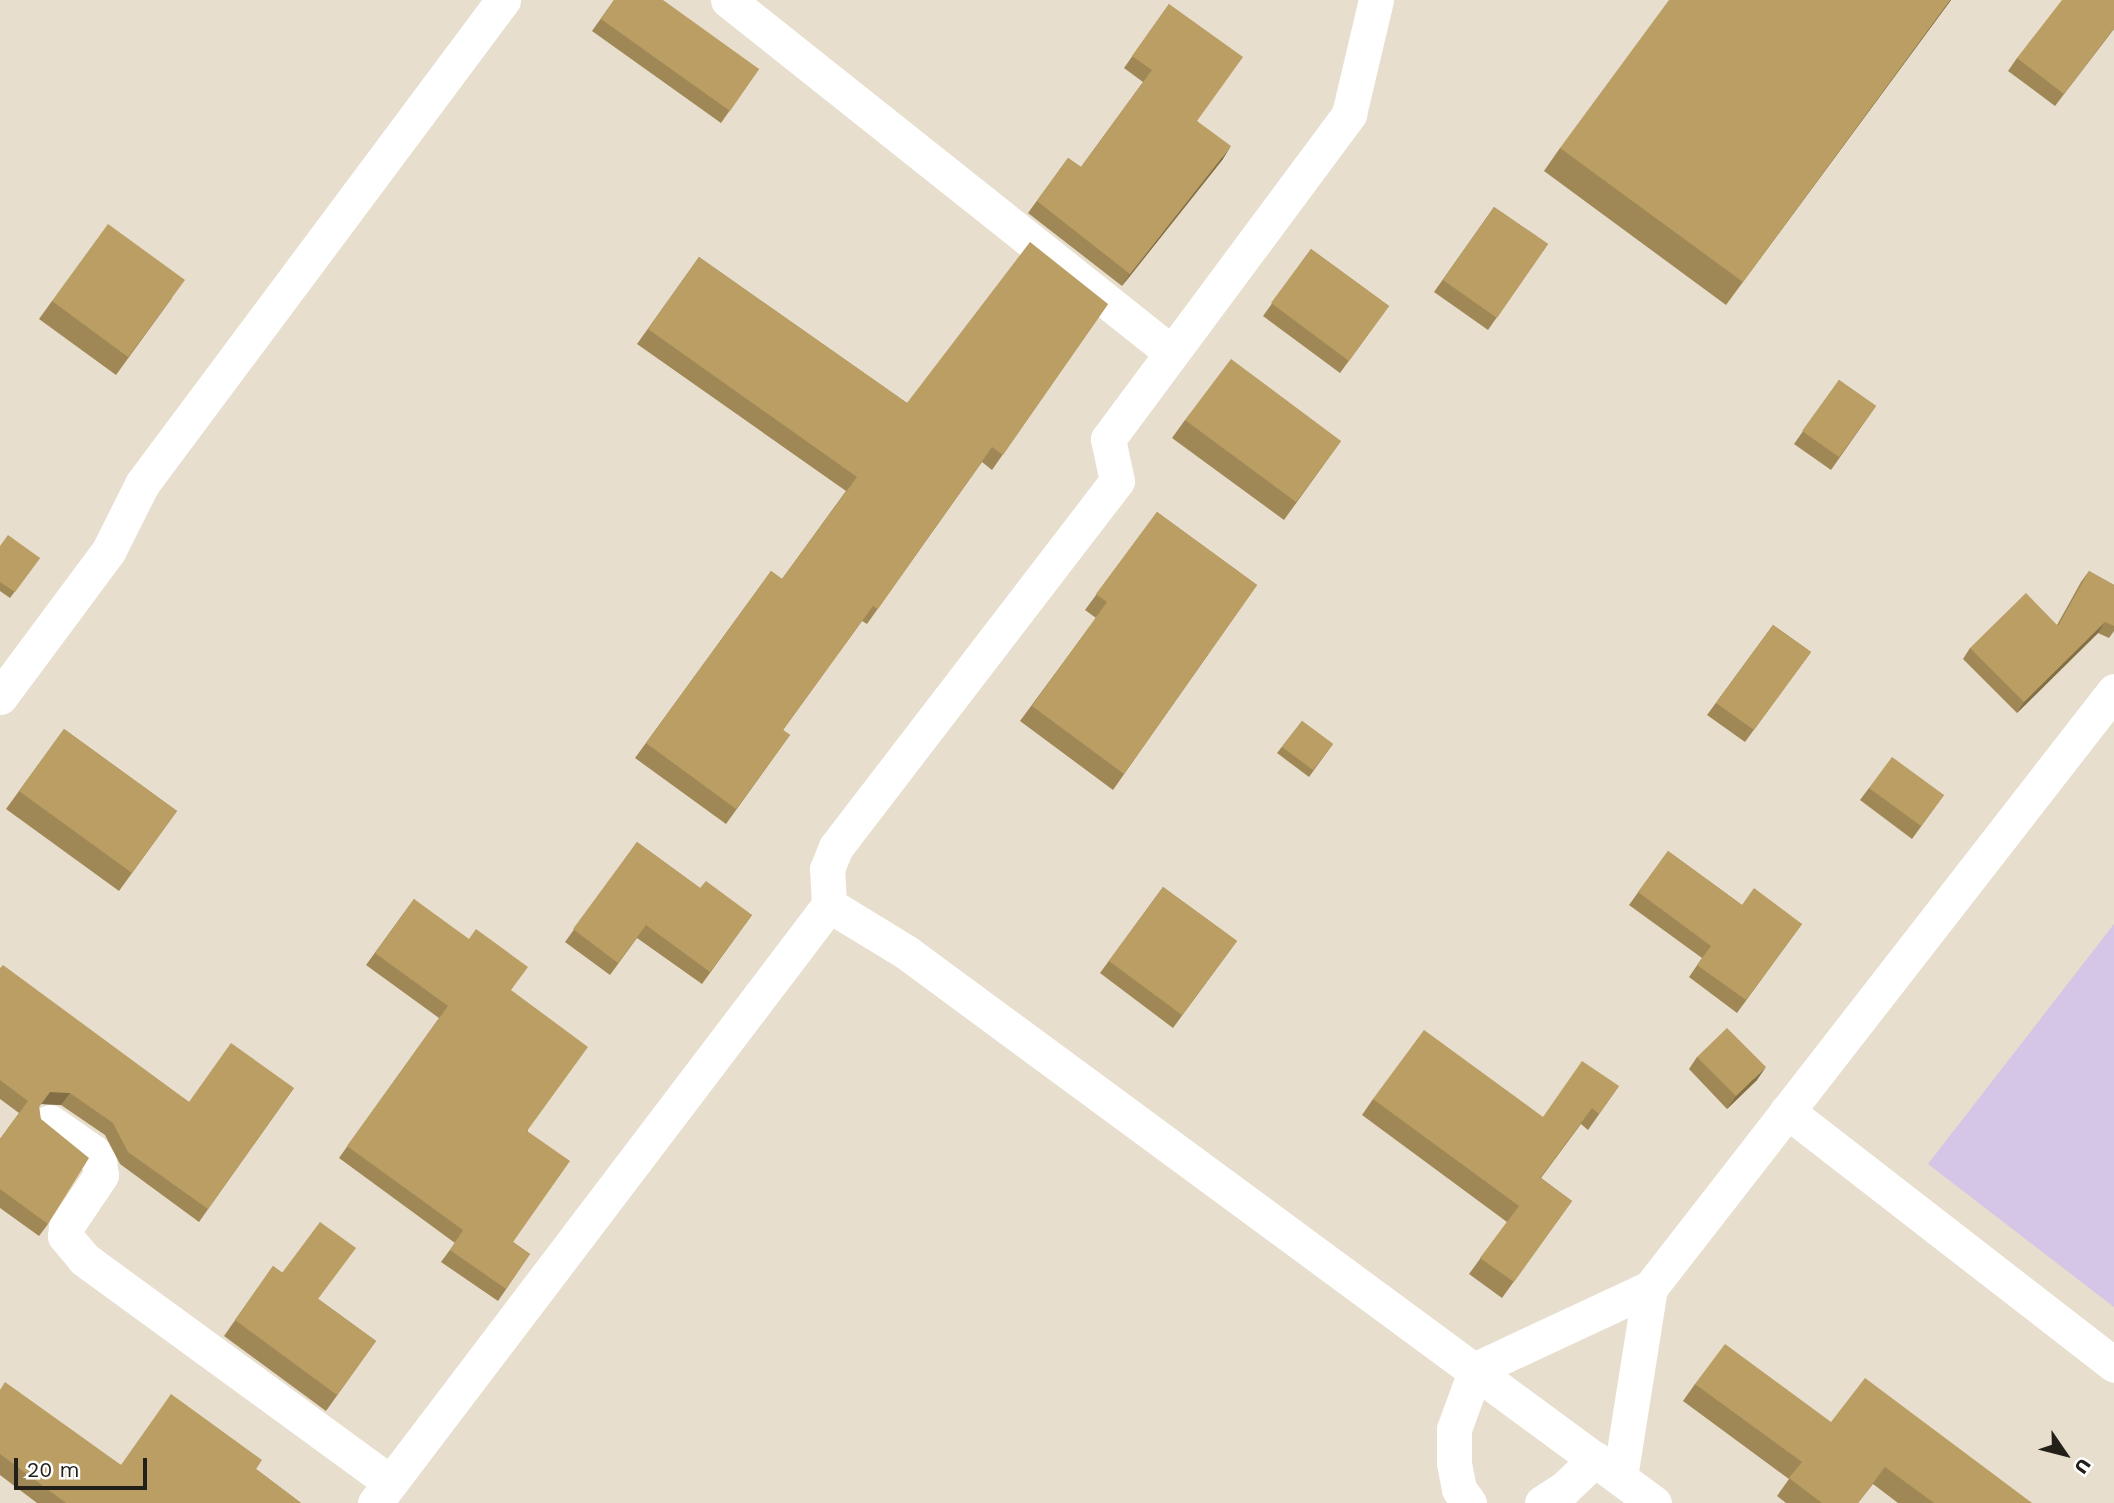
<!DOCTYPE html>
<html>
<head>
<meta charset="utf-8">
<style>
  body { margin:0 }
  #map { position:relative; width:2114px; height:1503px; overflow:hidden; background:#e7decd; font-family:"Work Sans",sans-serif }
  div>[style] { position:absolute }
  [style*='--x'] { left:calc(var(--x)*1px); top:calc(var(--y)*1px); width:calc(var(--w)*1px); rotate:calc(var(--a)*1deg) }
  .green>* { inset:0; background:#d5c5e7 }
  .minor>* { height:35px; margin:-17.5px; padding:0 17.5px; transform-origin:17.5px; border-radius:17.5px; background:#fff }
  .wall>* { inset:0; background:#a08856 }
  .shaded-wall>* { inset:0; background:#826f46 }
  .building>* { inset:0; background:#ba9e64 }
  span { translate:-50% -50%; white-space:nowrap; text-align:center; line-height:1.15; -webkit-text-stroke:5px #fff; paint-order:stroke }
  .north { position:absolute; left:2030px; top:1419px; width:70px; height:70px; -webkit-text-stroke:5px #fff; paint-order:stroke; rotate:125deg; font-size:19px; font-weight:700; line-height:28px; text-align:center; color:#23201a }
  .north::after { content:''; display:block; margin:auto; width:24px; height:32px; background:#23201a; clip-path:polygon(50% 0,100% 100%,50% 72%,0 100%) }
  .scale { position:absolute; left:14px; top:1458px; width:133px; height:32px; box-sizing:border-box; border:4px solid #23201a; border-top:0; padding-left:9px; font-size:21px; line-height:24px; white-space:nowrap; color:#23201a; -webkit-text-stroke:5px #fff; paint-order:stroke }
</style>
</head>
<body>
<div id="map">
  <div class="green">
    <div style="clip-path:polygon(2114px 924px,2114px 1307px,1928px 1164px)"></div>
  </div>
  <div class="minor">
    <div style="--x:728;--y:0;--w:567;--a:38.49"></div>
    <div style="--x:0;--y:697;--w:183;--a:-53.4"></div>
    <div style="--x:109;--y:550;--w:74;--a:-63.4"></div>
    <div style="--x:142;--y:484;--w:604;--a:-53.28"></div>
    <div style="--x:829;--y:905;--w:36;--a:-93"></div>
    <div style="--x:827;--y:869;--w:24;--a:-68"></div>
    <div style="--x:836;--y:847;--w:461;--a:-52.5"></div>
    <div style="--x:1117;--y:481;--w:43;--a:-102.1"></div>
    <div style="--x:1108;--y:439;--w:405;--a:-53.4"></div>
    <div style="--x:1349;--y:114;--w:117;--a:-76.7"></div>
    <div style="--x:1787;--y:1111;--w:414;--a:37.8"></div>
    <div style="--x:50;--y:1122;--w:52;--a:34.9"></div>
    <div style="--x:93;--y:1152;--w:13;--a:61"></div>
    <div style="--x:99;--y:1163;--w:12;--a:81"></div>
    <div style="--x:101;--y:1175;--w:63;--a:123.9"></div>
    <div style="--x:66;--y:1227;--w:9;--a:96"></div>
    <div style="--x:65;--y:1236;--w:30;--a:50"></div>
    <div style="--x:84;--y:1259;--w:379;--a:36.1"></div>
    <div style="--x:1620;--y:1477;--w:191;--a:-81"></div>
    <div style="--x:375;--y:1503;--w:751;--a:-52.79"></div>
    <div style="--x:829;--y:905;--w:90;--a:31.4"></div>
    <div style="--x:906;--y:952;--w:929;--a:36.38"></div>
    <div style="--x:1469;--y:1503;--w:17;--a:-126"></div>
    <div style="--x:1459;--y:1489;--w:26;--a:-101"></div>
    <div style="--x:1454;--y:1463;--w:34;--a:-90"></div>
    <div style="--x:1454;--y:1429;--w:64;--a:-69.9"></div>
    <div style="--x:1476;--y:1369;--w:192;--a:-25"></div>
    <div style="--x:1650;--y:1288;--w:756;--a:-52.14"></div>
    <div style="--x:1542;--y:1503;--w:27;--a:-33"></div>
    <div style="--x:1565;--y:1488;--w:42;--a:-44"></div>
  </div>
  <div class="wall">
    <div style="clip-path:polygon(614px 0,759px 69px,721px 123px,592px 31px)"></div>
    <div style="clip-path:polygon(1951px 0,1726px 305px,1544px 171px,1560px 148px)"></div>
    <div style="clip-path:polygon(2114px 0,2114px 29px,2055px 106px,2008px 71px,2017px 58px)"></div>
    <div style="clip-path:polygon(1169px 4px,1197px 121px,1223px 159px,1122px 286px,1028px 213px,1068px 158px,1081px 167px,1143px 82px,1124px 68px)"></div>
    <div style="clip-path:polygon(1494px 207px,1548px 244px,1488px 330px,1434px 292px)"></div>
    <div style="clip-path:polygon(1311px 249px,1389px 306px,1340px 373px,1263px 316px)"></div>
    <div style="clip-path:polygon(699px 257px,907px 403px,1108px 304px,992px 470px,982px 462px,867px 624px,862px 621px,783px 730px,790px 735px,726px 824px,635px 758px,771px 571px,782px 579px,846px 491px,637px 344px)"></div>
    <div style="clip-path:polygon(172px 298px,116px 375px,39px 319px,52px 301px)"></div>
    <div style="clip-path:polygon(1839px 380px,1876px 406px,1831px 470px,1794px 444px)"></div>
    <div style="clip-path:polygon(1185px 420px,1341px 441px,1284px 520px,1172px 438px)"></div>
    <div style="clip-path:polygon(1157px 512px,1257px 585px,1113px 790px,1020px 721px,1096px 618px,1085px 610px)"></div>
    <div style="clip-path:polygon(0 546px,40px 558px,10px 598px,0 591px)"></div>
    <div style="clip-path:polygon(2089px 571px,2114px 585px,2114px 631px,2109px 638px,2098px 633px,2017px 713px,1963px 659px,1970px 648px,2057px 625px,2081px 582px)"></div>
    <div style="clip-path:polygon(1773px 625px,1811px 652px,1745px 742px,1707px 715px)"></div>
    <div style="clip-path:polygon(1302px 721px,1333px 744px,1309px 777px,1277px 753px)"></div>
    <div style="clip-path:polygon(64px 729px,177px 811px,119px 891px,6px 809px)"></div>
    <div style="clip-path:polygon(1869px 788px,1944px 795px,1912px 839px,1860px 800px)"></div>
    <div style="clip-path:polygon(637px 842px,700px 888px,752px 915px,702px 984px,637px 938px,610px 975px,565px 942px)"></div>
    <div style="clip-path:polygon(1668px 851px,1742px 905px,1802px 924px,1737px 1013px,1689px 977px,1702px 958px,1629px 905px)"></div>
    <div style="clip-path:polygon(1163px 887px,1237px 941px,1173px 1028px,1100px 973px)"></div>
    <div style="clip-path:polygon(414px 899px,511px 990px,528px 1131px,513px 1242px,530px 1254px,498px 1301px,441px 1262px,455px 1243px,339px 1158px,439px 1018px,366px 965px)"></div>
    <div style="clip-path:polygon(0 968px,189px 1102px,294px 1088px,199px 1222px,120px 1164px,105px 1135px,61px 1105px,41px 1104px,39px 1107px,48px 1224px,39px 1236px,0 1208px,0 1139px,19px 1113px,0 1099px)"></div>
    <div style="clip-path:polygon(1697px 1057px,1757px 1080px,1727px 1109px,1689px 1069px)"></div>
    <div style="clip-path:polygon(1619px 1086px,1588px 1130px,1581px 1124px,1541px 1178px,1572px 1201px,1502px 1298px,1469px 1274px,1507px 1222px,1362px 1115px,1373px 1099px,1543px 1117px)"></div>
    <div style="clip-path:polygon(273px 1266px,376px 1341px,326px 1411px,224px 1336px)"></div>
    <div style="clip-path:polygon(1695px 1384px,1831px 1422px,2032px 1503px,1898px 1503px,1873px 1484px,1858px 1503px,1786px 1503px,1777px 1496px,1789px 1479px,1683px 1401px)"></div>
    <div style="clip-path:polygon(0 1390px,121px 1465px,256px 1469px,301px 1503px,37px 1503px,0 1475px)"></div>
  </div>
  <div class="shaded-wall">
    <div style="clip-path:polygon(1950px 0,1951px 0,1726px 305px,1743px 282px)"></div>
    <div style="clip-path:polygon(1231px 146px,1223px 159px,1122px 286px,1130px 274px)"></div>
    <div style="clip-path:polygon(2105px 622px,2098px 633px,2017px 713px,2024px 702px)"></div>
    <div style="clip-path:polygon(1766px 1067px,1757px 1080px,1727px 1109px,1736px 1096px)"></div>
    <div style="clip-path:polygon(50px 1092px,70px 1093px,61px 1105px,41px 1104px)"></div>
  </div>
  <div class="building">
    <div style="clip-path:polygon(614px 0,663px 0,759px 69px,730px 111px,601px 19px)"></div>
    <div style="clip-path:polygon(1669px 0,1950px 0,1743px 282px,1560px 148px)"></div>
    <div style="clip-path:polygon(2062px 0,2114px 0,2114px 28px,2064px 94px,2017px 58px)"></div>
    <div style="clip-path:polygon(1169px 4px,1243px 57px,1197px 121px,1231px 146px,1130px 274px,1037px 201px,1068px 158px,1081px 167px,1152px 70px,1132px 56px)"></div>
    <div style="clip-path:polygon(1494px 207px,1548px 244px,1497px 318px,1443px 280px)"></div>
    <div style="clip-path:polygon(108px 224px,185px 280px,128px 357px,52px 301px)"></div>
    <div style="clip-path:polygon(1030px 242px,1108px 304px,1003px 455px,992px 447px,878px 609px,873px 606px,783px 730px,790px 735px,736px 809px,646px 743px,771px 571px,782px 579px,857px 477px,648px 329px,699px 257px,907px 403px)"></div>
    <div style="clip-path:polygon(1311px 249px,1389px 306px,1349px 361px,1271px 303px)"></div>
    <div style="clip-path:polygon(1231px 359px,1341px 441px,1296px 502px,1185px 420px)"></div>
    <div style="clip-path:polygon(1839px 380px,1876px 406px,1839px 457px,1802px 431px)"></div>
    <div style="clip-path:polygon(1157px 512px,1257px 585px,1124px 774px,1032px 706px,1107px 602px,1096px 594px)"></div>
    <div style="clip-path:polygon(8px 535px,40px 558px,15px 592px,0 582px,0 546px)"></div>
    <div style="clip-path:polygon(2089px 571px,2114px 585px,2114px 626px,2105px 622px,2024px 702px,1970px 648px,2026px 593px,2058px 626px)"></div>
    <div style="clip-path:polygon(1773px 625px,1811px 652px,1754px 730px,1716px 703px)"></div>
    <div style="clip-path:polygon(1302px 721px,1333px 744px,1313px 770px,1282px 747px)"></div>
    <div style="clip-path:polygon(64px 729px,177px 811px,132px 873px,19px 791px)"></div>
    <div style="clip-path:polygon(1892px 757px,1944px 795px,1921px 826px,1869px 788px)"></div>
    <div style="clip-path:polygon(637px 842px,700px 888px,706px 881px,752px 915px,710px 972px,646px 925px,618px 963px,573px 929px)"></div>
    <div style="clip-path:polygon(1668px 851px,1742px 905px,1754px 888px,1802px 924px,1746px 1000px,1697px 965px,1711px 946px,1638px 892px)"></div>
    <div style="clip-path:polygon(1163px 887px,1237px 941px,1182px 1015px,1109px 961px)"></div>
    <div style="clip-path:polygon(414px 899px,469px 939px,476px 929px,528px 967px,511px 990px,588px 1047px,527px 1131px,570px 1161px,513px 1242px,530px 1254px,506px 1289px,450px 1250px,463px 1230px,347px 1146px,448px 1006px,375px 953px)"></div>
    <div style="clip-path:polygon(3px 965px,189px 1102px,231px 1043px,294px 1088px,208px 1209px,128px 1152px,113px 1123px,70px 1093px,50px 1092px,39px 1107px,41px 1119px,89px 1158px,48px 1224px,0 1189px,0 1139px,28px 1101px,0 1080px,0 968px)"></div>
    <div style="clip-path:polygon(1727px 1028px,1766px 1067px,1736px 1096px,1697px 1057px)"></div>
    <div style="clip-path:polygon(1424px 1030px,1543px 1117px,1582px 1061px,1619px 1086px,1599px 1114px,1592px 1108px,1540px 1178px,1572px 1201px,1514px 1282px,1480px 1258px,1519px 1206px,1373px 1099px)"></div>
    <div style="clip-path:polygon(320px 1222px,356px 1248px,318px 1299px,376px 1341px,337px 1395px,235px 1320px,273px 1266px,282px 1273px)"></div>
    <div style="clip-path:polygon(1725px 1344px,1831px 1422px,1865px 1378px,2032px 1503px,1934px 1503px,1885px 1467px,1858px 1503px,1822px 1503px,1789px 1478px,1802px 1462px,1695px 1384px)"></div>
    <div style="clip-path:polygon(5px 1382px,121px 1465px,171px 1394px,262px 1460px,256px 1469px,301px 1503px,66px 1503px,0 1454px,0 1390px)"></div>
  </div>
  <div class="north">U</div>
  <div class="scale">20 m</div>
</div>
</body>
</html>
